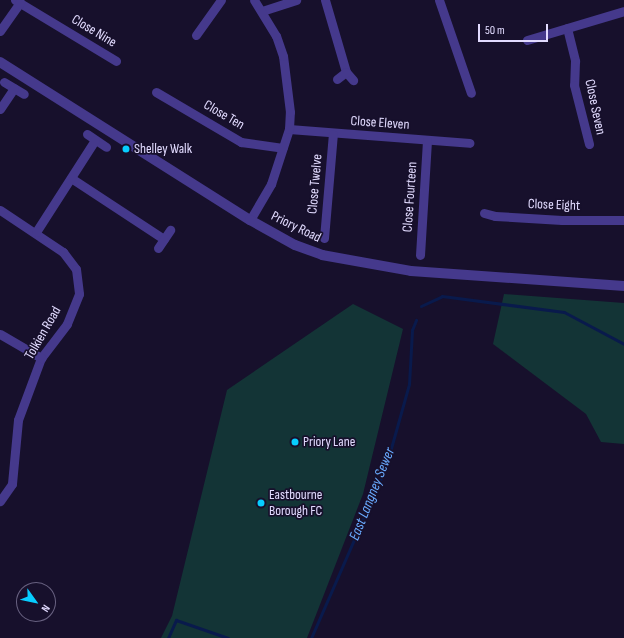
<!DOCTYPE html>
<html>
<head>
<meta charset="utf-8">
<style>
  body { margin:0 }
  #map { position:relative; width:624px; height:638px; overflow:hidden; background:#17102c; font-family:"Sofia Sans Condensed",sans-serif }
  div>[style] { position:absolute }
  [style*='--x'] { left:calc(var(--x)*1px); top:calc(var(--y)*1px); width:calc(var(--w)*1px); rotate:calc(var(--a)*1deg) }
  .green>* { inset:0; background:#133436 }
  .stream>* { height:3px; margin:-1.5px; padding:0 1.5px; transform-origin:1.5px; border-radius:1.5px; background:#091a4c }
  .minor>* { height:9px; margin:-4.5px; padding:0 4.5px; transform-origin:4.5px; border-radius:4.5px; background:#45398c }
  .tertiary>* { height:10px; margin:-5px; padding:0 5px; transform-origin:5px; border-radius:5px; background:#45398c }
  .dots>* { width:11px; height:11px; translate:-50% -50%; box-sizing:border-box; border:2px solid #17102c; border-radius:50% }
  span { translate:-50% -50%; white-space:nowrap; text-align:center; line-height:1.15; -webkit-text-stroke:3.5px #17102c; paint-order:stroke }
  .street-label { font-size:14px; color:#e2dbff }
  .poi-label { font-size:14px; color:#e2dbff }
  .left { translate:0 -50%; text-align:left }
  .water-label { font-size:15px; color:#69aaff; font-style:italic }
  .north { position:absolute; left:16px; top:582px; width:40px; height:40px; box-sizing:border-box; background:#17102c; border:1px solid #686180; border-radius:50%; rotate:123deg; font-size:11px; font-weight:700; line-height:16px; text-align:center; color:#e2dbff }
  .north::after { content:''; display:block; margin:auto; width:14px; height:18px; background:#07cdff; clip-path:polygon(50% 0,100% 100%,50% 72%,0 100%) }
  .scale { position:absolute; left:478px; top:24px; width:70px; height:18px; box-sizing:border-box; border:2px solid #e2dbff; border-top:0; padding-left:5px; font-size:12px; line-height:14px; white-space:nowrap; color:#e2dbff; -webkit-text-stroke:3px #17102c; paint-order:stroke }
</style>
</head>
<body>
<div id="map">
  <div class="green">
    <div style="clip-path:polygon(504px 294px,624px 303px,624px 444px,601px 442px,586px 414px,493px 344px)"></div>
    <div style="clip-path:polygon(353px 304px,403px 329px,363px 494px,307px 638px,161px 638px,172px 616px,227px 390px)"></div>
  </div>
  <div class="stream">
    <div style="--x:421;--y:306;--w:23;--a:-25"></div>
    <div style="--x:442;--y:296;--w:123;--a:7.5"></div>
    <div style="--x:564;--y:312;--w:68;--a:28.1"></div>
    <div style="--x:168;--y:638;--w:20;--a:-66"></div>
    <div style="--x:176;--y:620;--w:55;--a:19.1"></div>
    <div style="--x:311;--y:638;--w:188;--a:-66.4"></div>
    <div style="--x:386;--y:466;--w:85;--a:-74.3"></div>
    <div style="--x:409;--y:384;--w:54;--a:-86.8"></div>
    <div style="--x:412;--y:330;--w:11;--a:-68"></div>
  </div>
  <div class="minor">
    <div style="--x:15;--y:0;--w:118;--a:31.1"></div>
    <div style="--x:325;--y:0;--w:75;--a:73.7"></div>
    <div style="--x:346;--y:72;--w:11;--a:49"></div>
    <div style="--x:439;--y:0;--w:98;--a:71"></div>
    <div style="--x:262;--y:11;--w:36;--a:-18"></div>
    <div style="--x:567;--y:28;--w:34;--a:76"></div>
    <div style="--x:575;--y:61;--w:24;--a:92"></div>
    <div style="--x:574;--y:85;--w:61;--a:75.7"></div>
    <div style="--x:0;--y:31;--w:35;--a:-55"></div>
    <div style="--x:196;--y:35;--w:43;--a:-54.5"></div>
    <div style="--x:527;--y:40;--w:101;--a:-16.6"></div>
    <div style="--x:337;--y:79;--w:11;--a:-38"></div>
    <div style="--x:4;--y:82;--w:23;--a:31"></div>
    <div style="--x:156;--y:92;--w:99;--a:30.5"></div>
    <div style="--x:241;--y:142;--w:42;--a:8.1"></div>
    <div style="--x:0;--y:109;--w:25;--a:-56"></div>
    <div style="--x:289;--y:129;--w:181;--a:4.4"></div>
    <div style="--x:87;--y:134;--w:23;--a:34"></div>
    <div style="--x:71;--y:178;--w:111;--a:33.3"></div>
    <div style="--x:0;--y:210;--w:76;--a:33.7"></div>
    <div style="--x:63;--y:252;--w:21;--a:53"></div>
    <div style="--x:76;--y:269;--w:25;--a:83"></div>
    <div style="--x:79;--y:294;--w:32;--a:112"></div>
    <div style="--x:67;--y:324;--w:43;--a:127.4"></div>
    <div style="--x:41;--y:358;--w:66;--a:110.4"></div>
    <div style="--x:18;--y:420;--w:64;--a:95.4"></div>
    <div style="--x:12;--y:484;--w:21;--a:125"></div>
    <div style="--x:484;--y:213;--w:11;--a:15"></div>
    <div style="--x:495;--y:216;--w:67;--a:3.4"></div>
    <div style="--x:562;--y:220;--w:62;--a:0"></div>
    <div style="--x:250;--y:220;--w:42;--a:-59.7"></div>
    <div style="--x:271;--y:184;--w:58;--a:-71.9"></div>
    <div style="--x:289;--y:129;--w:17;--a:-87"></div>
    <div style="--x:290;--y:112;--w:56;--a:-97.1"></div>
    <div style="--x:283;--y:56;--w:21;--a:-109"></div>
    <div style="--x:276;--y:36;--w:42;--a:-121.4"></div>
    <div style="--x:36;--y:232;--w:109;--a:-57.3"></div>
    <div style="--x:324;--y:238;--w:104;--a:-85.1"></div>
    <div style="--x:158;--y:248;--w:22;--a:-56"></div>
    <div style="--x:420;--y:255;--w:115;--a:-86.5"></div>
    <div style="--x:0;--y:334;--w:48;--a:30.3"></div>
  </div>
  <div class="tertiary">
    <div style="--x:0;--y:62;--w:296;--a:32.3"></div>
    <div style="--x:250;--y:220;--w:51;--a:29.1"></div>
    <div style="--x:295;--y:245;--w:29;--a:20"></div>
    <div style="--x:322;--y:255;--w:90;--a:10.2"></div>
    <div style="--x:411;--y:271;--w:214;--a:4"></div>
  </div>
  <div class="dots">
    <div style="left:126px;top:149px;background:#07cdff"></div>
    <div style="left:295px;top:442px;background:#07cdff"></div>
    <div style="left:261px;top:503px;background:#07cdff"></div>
  </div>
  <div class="street-label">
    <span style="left:94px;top:31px;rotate:31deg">Close Nine</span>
    <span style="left:595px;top:107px;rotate:78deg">Close Seven</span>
    <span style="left:224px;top:115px;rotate:30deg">Close Ten</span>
    <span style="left:380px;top:123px;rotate:4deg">Close Eleven</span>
    <span style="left:315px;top:184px;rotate:-85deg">Close Twelve</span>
    <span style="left:410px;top:197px;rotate:-86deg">Close Fourteen</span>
    <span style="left:554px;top:205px;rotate:2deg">Close Eight</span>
    <span style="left:296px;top:227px;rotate:26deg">Priory Road</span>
    <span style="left:43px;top:333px;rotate:-60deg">Tolkien Road</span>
  </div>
  <div class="poi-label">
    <span class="left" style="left:134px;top:149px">Shelley Walk</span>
    <span class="left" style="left:303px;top:442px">Priory Lane</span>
    <span class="left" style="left:269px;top:503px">Eastbourne<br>Borough FC</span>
  </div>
  <div class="water-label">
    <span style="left:372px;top:494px;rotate:-68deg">East Langney Sewer</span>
  </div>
  <div class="north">N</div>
  <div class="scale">50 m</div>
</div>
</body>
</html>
